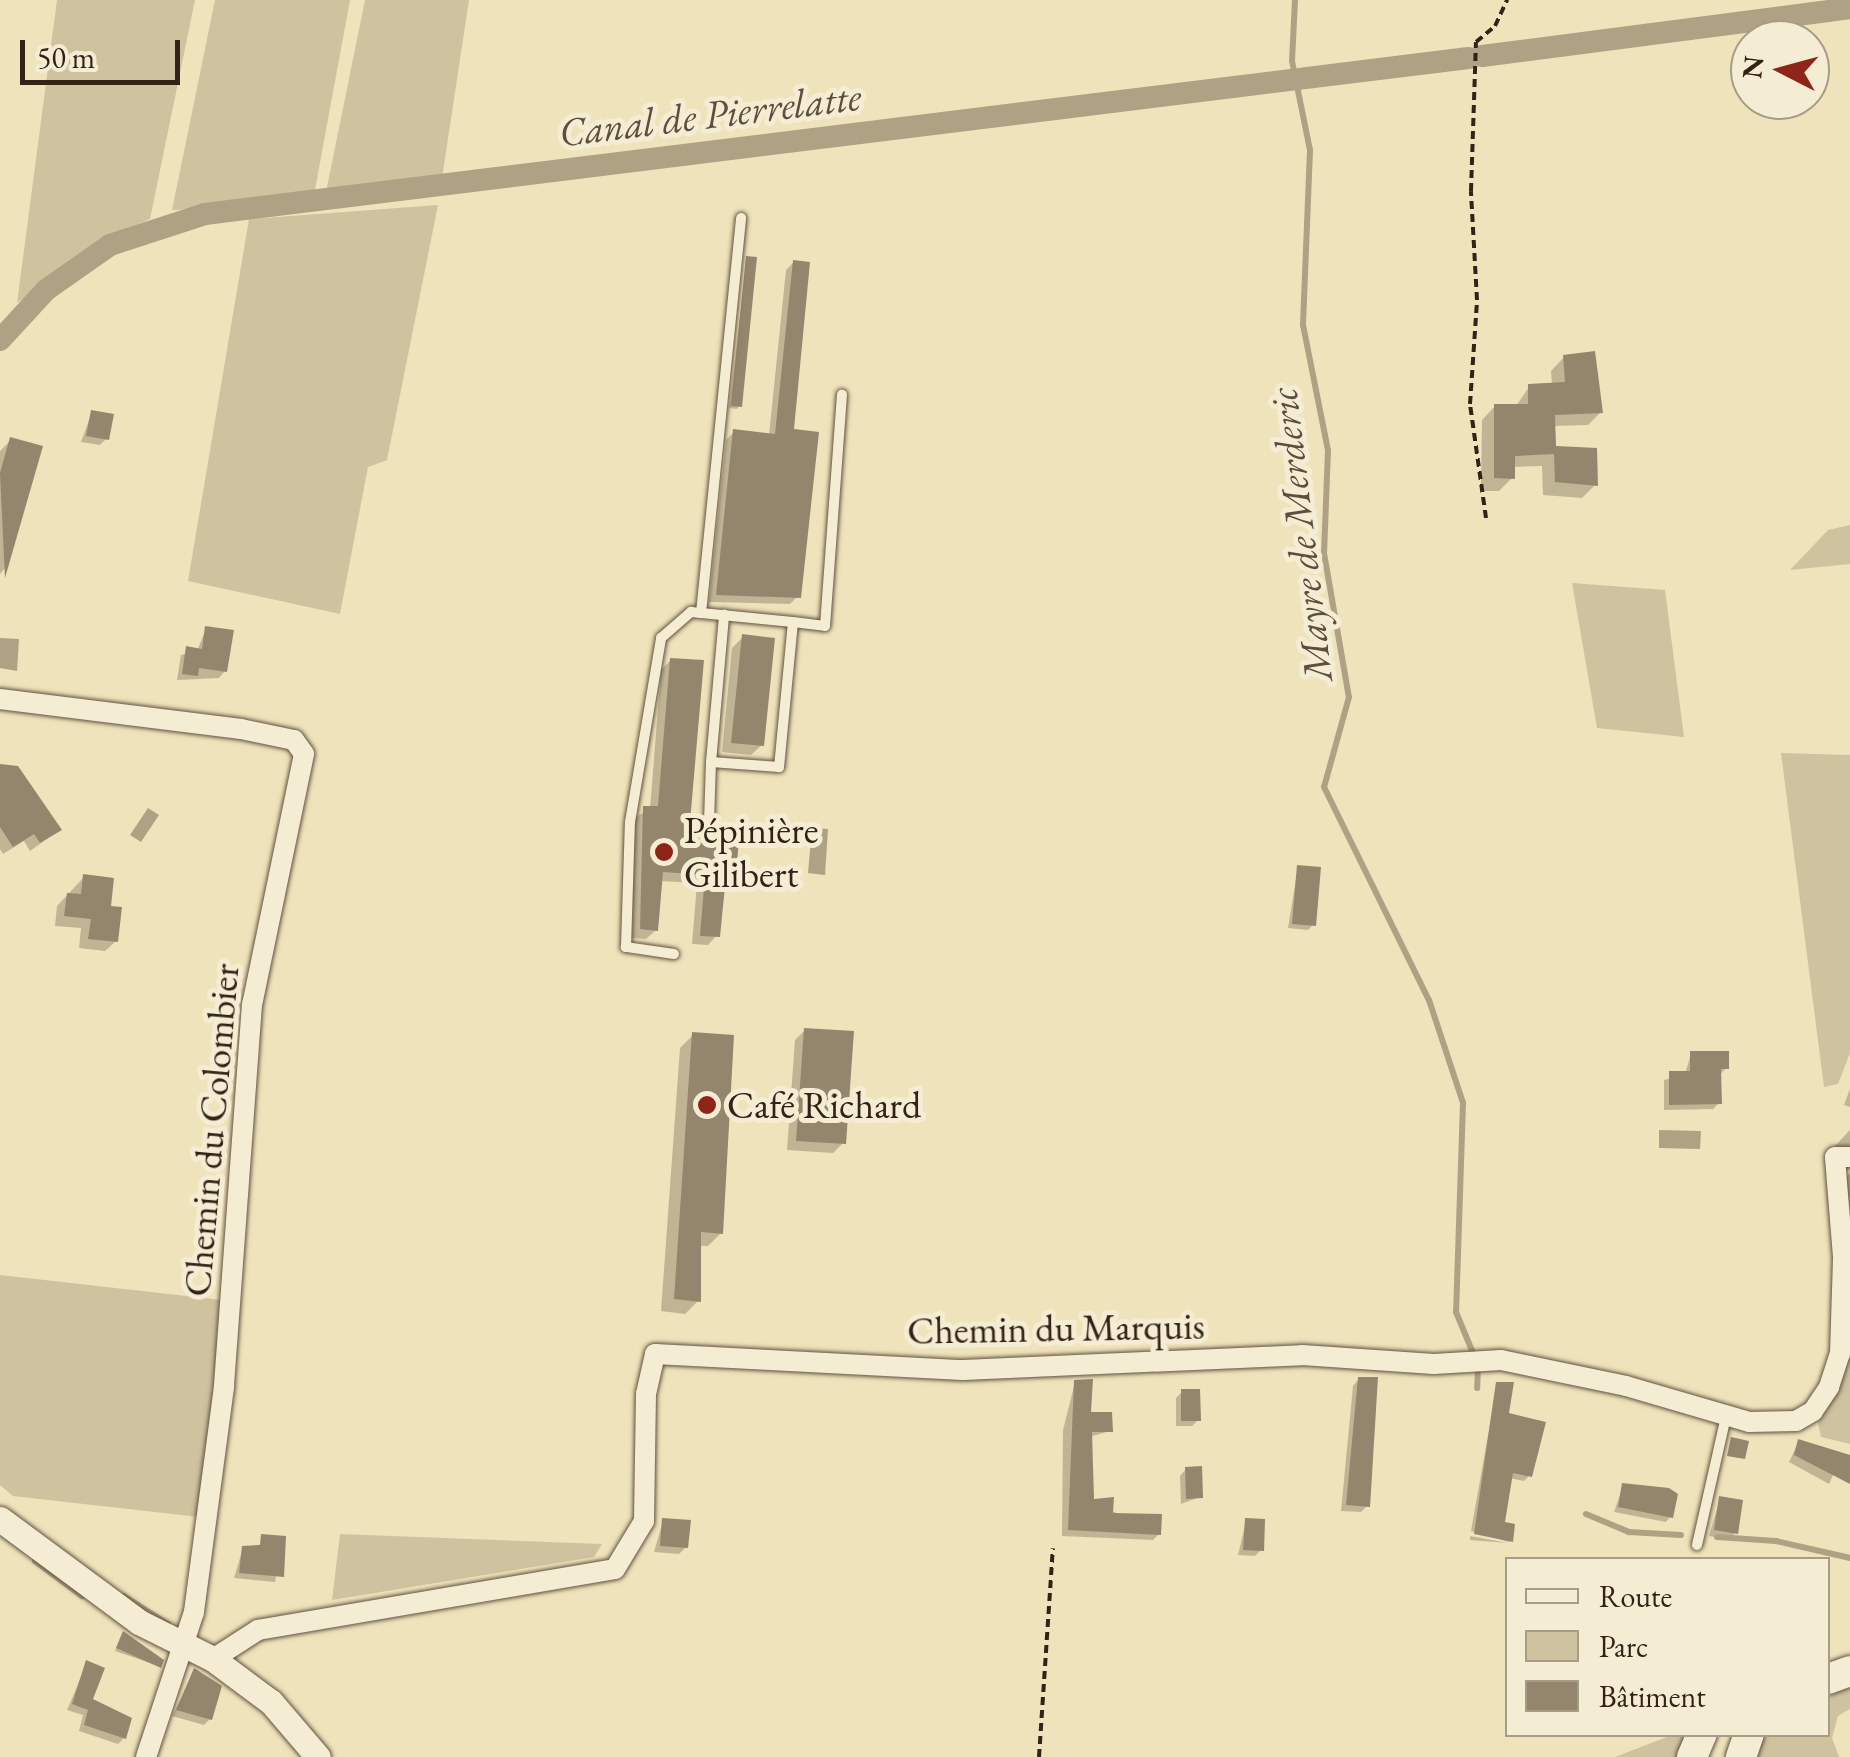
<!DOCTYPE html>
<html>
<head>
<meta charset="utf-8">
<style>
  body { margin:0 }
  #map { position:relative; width:1850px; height:1757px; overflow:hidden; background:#efe3bb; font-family:"EB Garamond",serif }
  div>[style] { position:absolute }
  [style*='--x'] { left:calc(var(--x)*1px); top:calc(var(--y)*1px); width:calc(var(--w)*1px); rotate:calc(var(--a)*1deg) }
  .green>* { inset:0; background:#cfc29f }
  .water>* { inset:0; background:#afa183 }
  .shadow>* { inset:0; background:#0003 }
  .stream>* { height:6px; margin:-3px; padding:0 3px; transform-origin:3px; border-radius:3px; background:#afa183 }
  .canal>* { height:22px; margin:-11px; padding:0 11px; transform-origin:11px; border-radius:11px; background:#afa183 }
  .building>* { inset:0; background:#94866c }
  .path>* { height:4px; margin-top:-2px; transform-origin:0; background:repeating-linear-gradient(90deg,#322217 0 8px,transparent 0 13px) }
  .roads { filter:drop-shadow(0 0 2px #615240) drop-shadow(0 0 2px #615240) }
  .service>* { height:10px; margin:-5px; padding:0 5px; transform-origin:5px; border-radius:5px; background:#f5edd3 }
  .minor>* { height:20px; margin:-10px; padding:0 10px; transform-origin:10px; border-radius:10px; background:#f5edd3 }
  .tertiary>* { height:25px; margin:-12.5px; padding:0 12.5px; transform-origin:12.5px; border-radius:12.5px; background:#f5edd3 }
  .secondary>* { height:30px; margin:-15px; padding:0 15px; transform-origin:15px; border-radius:15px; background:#f5edd3 }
  .dots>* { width:28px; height:28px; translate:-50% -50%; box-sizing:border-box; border:5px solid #f5edd3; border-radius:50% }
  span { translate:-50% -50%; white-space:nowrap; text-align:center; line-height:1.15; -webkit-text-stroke:10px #f5edd3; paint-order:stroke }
  .poi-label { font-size:38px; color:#322217 }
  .left { translate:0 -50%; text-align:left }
  .street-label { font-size:38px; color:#322217 }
  .water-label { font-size:40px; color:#5e4e3d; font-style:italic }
  .legend { position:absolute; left:1505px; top:1557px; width:325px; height:180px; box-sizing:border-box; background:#f5edd3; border:2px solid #a79c88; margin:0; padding:12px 18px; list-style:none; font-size:30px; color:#322217 }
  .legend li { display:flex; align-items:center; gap:20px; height:50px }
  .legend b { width:50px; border:2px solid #a79c88 }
  .north { position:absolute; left:1730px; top:20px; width:100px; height:100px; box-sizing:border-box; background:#f5edd3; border:2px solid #a79c88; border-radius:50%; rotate:276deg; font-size:28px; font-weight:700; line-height:40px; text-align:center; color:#322217 }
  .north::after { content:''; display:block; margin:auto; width:35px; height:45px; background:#8f2418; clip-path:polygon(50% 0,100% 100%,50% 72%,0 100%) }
  .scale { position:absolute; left:20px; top:40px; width:160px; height:45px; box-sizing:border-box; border:5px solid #322217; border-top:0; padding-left:12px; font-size:30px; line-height:35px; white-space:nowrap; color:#322217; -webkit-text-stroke:8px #f5edd3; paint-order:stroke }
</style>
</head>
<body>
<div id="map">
  <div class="green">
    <div style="clip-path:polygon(57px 0,195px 0,150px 219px,103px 240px,17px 303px)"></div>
    <div style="clip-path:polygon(215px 0,350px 0,312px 206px,172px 210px)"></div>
    <div style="clip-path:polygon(365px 0,469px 0,442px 178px,325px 197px)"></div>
    <div style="clip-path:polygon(438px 205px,387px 460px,368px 467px,340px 614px,188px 581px,249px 219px)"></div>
    <div style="clip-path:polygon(1850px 525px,1850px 564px,1790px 570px,1828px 530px)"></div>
    <div style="clip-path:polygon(1572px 583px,1665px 590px,1684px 737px,1597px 728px)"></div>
    <div style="clip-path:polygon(1781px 753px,1850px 755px,1850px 1053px,1838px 1084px,1824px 1087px)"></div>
    <div style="clip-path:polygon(0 1275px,222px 1300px,199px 1517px,13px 1496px,0 1485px)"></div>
    <div style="clip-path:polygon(1850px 1344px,1850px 1444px,1821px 1437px,1818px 1423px)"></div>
    <div style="clip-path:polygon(340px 1534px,602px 1544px,594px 1557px,332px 1600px)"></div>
    <div style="clip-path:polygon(1850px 1688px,1850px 1709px,1838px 1716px,1832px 1738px,1839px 1757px,1752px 1757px,1764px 1735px,1828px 1734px,1828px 1696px)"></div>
    <div style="clip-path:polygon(1672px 1735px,1688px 1735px,1680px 1757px,1615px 1757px)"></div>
  </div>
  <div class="water">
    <div style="clip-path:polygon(0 638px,19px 639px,17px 671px,0 668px)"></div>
    <div style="clip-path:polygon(148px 808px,159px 815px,141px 842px,130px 835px)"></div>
    <div style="clip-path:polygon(812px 828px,828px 829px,825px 875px,808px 873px)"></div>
    <div style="clip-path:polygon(1659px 1130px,1701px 1131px,1700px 1149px,1659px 1148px)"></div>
  </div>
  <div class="shadow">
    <div style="clip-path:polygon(747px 258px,739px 406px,737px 409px,729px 408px)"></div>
    <div style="clip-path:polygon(794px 262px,791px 431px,798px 596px,790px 604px,709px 602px,726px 440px,734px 432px,769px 435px,786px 270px)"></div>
    <div style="clip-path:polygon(1564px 357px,1601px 412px,1588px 425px,1553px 426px,1553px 449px,1595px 485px,1582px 498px,1543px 495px,1542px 466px,1512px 467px,1512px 478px,1499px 491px,1481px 491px,1482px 420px,1495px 406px,1516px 406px,1529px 387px,1552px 385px,1551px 371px)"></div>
    <div style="clip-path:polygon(92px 412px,106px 439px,100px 445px,81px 442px)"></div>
    <div style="clip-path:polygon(11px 440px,5px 568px,0 574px,0 451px)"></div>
    <div style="clip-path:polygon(206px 629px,225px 671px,219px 678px,177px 680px,181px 655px,197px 651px)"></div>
    <div style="clip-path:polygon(743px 637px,762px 745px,751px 755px,722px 752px,732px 648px)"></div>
    <div style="clip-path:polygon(671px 660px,687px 837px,734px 875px,724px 885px,717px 935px,708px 945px,692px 944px,697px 883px,660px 881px,656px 930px,646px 939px,632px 938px,634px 818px,650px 809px,661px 670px)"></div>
    <div style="clip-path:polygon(0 767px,59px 830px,30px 851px,24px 841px,3px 854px,0 849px)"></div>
    <div style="clip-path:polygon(1298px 867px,1313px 925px,1308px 930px,1288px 928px)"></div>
    <div style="clip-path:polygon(84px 877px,108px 908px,116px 941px,105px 951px,79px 948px,81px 928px,55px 926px,57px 906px)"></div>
    <div style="clip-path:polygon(805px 1030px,843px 1143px,833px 1153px,787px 1150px,795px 1040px)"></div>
    <div style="clip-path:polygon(693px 1035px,721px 1233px,708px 1246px,699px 1246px,698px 1301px,685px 1314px,661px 1311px,680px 1048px)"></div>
    <div style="clip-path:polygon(1691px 1054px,1726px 1068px,1719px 1076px,1719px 1103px,1713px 1109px,1664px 1110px,1664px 1080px,1685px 1074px)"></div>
    <div style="clip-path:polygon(1850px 1089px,1850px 1107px,1844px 1105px)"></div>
    <div style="clip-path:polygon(1850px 1130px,1850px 1166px,1833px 1148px)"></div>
    <div style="clip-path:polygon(1850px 1173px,1850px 1338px,1838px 1186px)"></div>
    <div style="clip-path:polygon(1359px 1379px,1367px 1506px,1361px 1512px,1341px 1511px,1353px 1386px)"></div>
    <div style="clip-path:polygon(1075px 1382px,1089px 1414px,1110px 1431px,1089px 1437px,1092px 1501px,1159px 1534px,1153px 1540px,1062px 1536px,1063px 1430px)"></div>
    <div style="clip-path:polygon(1497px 1384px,1530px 1475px,1524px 1481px,1509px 1478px,1502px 1524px,1510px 1540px,1509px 1542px,1471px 1531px)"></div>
    <div style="clip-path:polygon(1182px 1392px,1198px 1420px,1192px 1426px,1176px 1426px,1176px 1398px)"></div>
    <div style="clip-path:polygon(1799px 1441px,1842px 1455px,1829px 1484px,1789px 1462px)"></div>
    <div style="clip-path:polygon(1186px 1469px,1200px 1497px,1181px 1504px,1180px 1476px)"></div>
    <div style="clip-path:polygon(1623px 1486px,1671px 1516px,1666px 1522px,1614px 1512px)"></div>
    <div style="clip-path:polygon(1720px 1499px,1735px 1533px,1729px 1540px,1709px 1536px)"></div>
    <div style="clip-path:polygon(663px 1521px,686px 1547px,679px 1554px,654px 1552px)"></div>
    <div style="clip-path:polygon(1246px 1521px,1261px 1550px,1255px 1556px,1238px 1555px)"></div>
    <div style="clip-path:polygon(1470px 1536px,1508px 1543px,1470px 1540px)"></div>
    <div style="clip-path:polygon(283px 1540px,275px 1582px,234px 1578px,243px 1548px)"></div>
    <div style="clip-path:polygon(121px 1636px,159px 1666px,115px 1651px)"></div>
    <div style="clip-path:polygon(87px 1663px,90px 1701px,124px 1738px,118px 1744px,79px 1731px,83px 1715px,67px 1710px)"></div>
    <div style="clip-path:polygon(195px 1671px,210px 1719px,204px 1725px,172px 1716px)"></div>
  </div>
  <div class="stream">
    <div style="--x:1295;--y:0;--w:61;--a:92.8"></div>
    <div style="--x:1292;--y:61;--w:91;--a:78.6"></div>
    <div style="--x:1310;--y:150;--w:175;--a:92.3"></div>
    <div style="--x:1303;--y:325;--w:127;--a:78.7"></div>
    <div style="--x:1328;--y:450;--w:103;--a:92.2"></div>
    <div style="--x:1324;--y:553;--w:146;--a:80.2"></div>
    <div style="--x:1349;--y:697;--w:93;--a:105.5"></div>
    <div style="--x:1324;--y:787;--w:237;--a:63.8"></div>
    <div style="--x:1429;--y:1000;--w:108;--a:71.7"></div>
    <div style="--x:1463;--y:1103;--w:209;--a:91.9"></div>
    <div style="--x:1456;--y:1312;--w:57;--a:67.5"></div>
    <div style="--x:1478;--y:1365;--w:23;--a:92"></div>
    <div style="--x:1586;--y:1514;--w:47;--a:22.7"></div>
    <div style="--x:1629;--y:1532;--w:52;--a:3.3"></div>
    <div style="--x:1717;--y:1537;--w:59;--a:3.9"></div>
    <div style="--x:1776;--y:1541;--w:76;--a:12.9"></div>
    <div style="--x:35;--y:1561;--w:59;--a:36.7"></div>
    <div style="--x:124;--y:1596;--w:52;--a:32.5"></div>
  </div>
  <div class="canal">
    <div style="--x:1482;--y:56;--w:371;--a:-7.4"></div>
    <div style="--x:0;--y:340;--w:68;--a:-47.4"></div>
    <div style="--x:46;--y:290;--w:78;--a:-35.1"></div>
    <div style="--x:110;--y:245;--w:100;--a:-18.1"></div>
    <div style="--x:205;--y:214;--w:1273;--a:-7.04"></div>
  </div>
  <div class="building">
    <div style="clip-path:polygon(746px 256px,757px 257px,742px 407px,731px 406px)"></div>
    <div style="clip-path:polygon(793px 260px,810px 262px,794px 429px,819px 432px,801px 598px,716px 595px,733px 429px,775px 434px)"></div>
    <div style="clip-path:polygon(1595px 351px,1603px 413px,1555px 415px,1556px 446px,1597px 448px,1598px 486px,1555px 482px,1554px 454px,1515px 456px,1515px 479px,1494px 478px,1494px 404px,1528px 404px,1528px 384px,1565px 382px,1563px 355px)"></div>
    <div style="clip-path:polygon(91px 410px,114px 414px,109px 440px,86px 436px)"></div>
    <div style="clip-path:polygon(10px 437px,43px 446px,5px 578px,0 473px)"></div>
    <div style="clip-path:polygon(205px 626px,234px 630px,227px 672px,199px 668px,198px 676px,182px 674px,186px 646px,202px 649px)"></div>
    <div style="clip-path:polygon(742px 634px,775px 638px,764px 746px,731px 743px)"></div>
    <div style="clip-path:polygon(670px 658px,704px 660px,689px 834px,739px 838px,736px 877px,726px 876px,720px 937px,700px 936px,705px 875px,663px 872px,658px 931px,640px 929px,643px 806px,658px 806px)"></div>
    <div style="clip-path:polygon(0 764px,18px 766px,62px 830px,40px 843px,34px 834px,13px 847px,0 827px)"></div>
    <div style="clip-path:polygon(1297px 865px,1321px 867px,1316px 926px,1292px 924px)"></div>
    <div style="clip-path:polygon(83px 874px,114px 878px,111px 906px,122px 907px,118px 942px,88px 939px,91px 919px,64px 916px,67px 893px,81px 894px)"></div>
    <div style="clip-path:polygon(804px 1028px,854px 1031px,846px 1144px,796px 1141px)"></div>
    <div style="clip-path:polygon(692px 1032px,734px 1035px,723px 1234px,701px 1232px,701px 1302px,674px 1299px)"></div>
    <div style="clip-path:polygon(1690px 1051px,1729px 1051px,1729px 1069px,1721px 1069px,1722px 1104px,1669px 1105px,1669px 1071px,1690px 1071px)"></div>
    <div style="clip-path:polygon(1358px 1377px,1378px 1377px,1370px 1507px,1346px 1505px)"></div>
    <div style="clip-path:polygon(1093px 1379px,1091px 1412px,1112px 1412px,1113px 1432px,1092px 1432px,1094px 1499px,1114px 1497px,1113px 1513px,1162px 1514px,1161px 1535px,1068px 1530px,1074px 1380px)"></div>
    <div style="clip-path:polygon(1496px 1382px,1514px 1382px,1509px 1413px,1546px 1422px,1532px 1477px,1513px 1473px,1505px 1522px,1515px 1524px,1513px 1542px,1474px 1534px)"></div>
    <div style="clip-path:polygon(1181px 1389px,1200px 1389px,1201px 1421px,1181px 1421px)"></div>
    <div style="clip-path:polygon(1731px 1437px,1749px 1441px,1745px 1459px,1727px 1456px)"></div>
    <div style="clip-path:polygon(1798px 1439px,1850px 1455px,1850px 1484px,1794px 1455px)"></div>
    <div style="clip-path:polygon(1202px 1466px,1203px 1498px,1186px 1499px,1185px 1467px)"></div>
    <div style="clip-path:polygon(1622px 1483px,1669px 1488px,1678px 1494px,1673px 1518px,1618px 1507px)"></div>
    <div style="clip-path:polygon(1719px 1496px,1743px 1500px,1738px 1534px,1714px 1530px)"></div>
    <div style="clip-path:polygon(662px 1518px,691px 1520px,688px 1548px,660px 1546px)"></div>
    <div style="clip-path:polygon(1245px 1518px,1265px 1519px,1264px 1551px,1243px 1550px)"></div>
    <div style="clip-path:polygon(261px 1534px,286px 1536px,284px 1577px,239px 1573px,242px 1546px,260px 1545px)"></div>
    <div style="clip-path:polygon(123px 1631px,164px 1660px,161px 1668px,116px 1648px)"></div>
    <div style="clip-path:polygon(86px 1660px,105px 1668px,93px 1699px,132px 1718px,126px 1739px,84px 1725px,88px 1710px,72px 1704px)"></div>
    <div style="clip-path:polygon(194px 1668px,222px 1686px,212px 1720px,176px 1710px)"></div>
  </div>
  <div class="path">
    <div style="--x:1486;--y:518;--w:115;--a:-98"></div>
    <div style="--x:1470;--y:404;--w:104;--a:-86.1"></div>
    <div style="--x:1477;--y:300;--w:109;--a:-93.2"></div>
    <div style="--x:1471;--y:191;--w:149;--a:-88.1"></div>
    <div style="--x:1476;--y:42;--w:25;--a:-40"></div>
    <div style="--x:1495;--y:26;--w:29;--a:-65"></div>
    <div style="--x:1039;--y:1757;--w:209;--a:-86.2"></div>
  </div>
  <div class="roads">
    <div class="service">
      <div style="--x:701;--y:613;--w:397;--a:-84.2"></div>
      <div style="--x:793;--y:622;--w:32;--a:7"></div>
      <div style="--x:825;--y:626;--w:232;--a:-85.8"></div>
      <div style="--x:711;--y:762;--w:148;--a:-84.9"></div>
      <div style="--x:674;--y:954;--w:49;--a:-171.7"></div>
      <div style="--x:626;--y:947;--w:125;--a:-88.2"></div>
      <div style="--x:630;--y:822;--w:187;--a:-80.4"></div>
      <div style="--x:661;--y:638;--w:40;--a:-41"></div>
      <div style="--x:691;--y:612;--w:102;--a:5.6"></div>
      <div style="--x:793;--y:622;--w:146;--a:95.5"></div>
      <div style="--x:779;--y:767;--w:68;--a:-175.8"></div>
      <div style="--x:711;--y:762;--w:61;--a:91.9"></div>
      <div style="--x:1697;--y:1545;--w:132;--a:-77.3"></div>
    </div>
    <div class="minor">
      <div style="--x:0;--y:699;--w:243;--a:7.1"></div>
      <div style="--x:241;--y:729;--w:54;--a:11.7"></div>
      <div style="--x:294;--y:740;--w:17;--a:54"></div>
      <div style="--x:304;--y:754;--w:255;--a:101.7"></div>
      <div style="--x:252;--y:1004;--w:384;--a:94.2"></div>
      <div style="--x:224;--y:1387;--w:227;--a:97.6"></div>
      <div style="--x:194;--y:1612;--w:153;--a:108.3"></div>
      <div style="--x:213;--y:1659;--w:54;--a:-32.8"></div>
      <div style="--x:258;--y:1630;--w:362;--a:-9.7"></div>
      <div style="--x:615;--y:1569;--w:56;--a:-58.9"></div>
      <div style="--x:644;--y:1521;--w:127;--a:-89.1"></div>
      <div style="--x:646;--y:1394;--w:41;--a:-77.3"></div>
      <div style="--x:655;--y:1354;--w:308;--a:3"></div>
      <div style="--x:963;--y:1370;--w:339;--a:-2.5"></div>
      <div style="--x:1302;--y:1355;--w:132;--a:3.9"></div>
      <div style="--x:1434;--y:1364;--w:67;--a:-3.4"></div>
      <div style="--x:1501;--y:1360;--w:128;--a:11.7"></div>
      <div style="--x:1626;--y:1386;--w:128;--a:16.3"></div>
      <div style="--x:1749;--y:1422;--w:47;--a:-1.2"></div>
      <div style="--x:1796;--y:1421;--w:20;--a:-30"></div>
      <div style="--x:1813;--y:1411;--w:29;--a:-56"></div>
      <div style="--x:1829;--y:1387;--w:35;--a:-72"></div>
      <div style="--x:1840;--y:1354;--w:97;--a:-88.2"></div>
      <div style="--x:1843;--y:1257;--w:100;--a:-94.6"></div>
      <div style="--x:1835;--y:1157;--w:15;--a:0"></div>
    </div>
    <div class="tertiary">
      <div style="--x:0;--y:1519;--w:173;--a:36.5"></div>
      <div style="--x:139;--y:1622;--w:83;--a:26.6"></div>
      <div style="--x:213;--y:1659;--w:72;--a:36.6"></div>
      <div style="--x:271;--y:1702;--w:72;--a:49.5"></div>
    </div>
    <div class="secondary">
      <div style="--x:1828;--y:1679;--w:23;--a:-20"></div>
      <div style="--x:1692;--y:1757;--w:25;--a:-67"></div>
      <div style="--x:1741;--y:1757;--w:24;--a:-71"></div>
    </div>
  </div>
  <div class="dots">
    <div style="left:664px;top:852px;background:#8f2418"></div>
    <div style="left:707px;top:1105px;background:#8f2418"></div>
  </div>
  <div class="poi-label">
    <span class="left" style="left:684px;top:852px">Pépinière<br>Gilibert</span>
    <span class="left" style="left:727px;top:1105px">Café Richard</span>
  </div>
  <div class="street-label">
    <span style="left:211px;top:1130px;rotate:-85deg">Chemin du Colombier</span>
    <span style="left:1056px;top:1328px;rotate:-1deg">Chemin du Marquis</span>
  </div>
  <div class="water-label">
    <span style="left:710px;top:114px;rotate:-7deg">Canal de Pierrelatte</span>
    <span style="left:1300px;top:535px;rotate:-97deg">Mayre de Merderic</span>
  </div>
  <ul class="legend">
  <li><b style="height:12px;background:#f5edd3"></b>Route</li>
  <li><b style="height:28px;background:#cfc29f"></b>Parc</li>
  <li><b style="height:28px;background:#94866c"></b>Bâtiment</li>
  </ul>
  <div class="north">N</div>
  <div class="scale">50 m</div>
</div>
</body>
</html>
